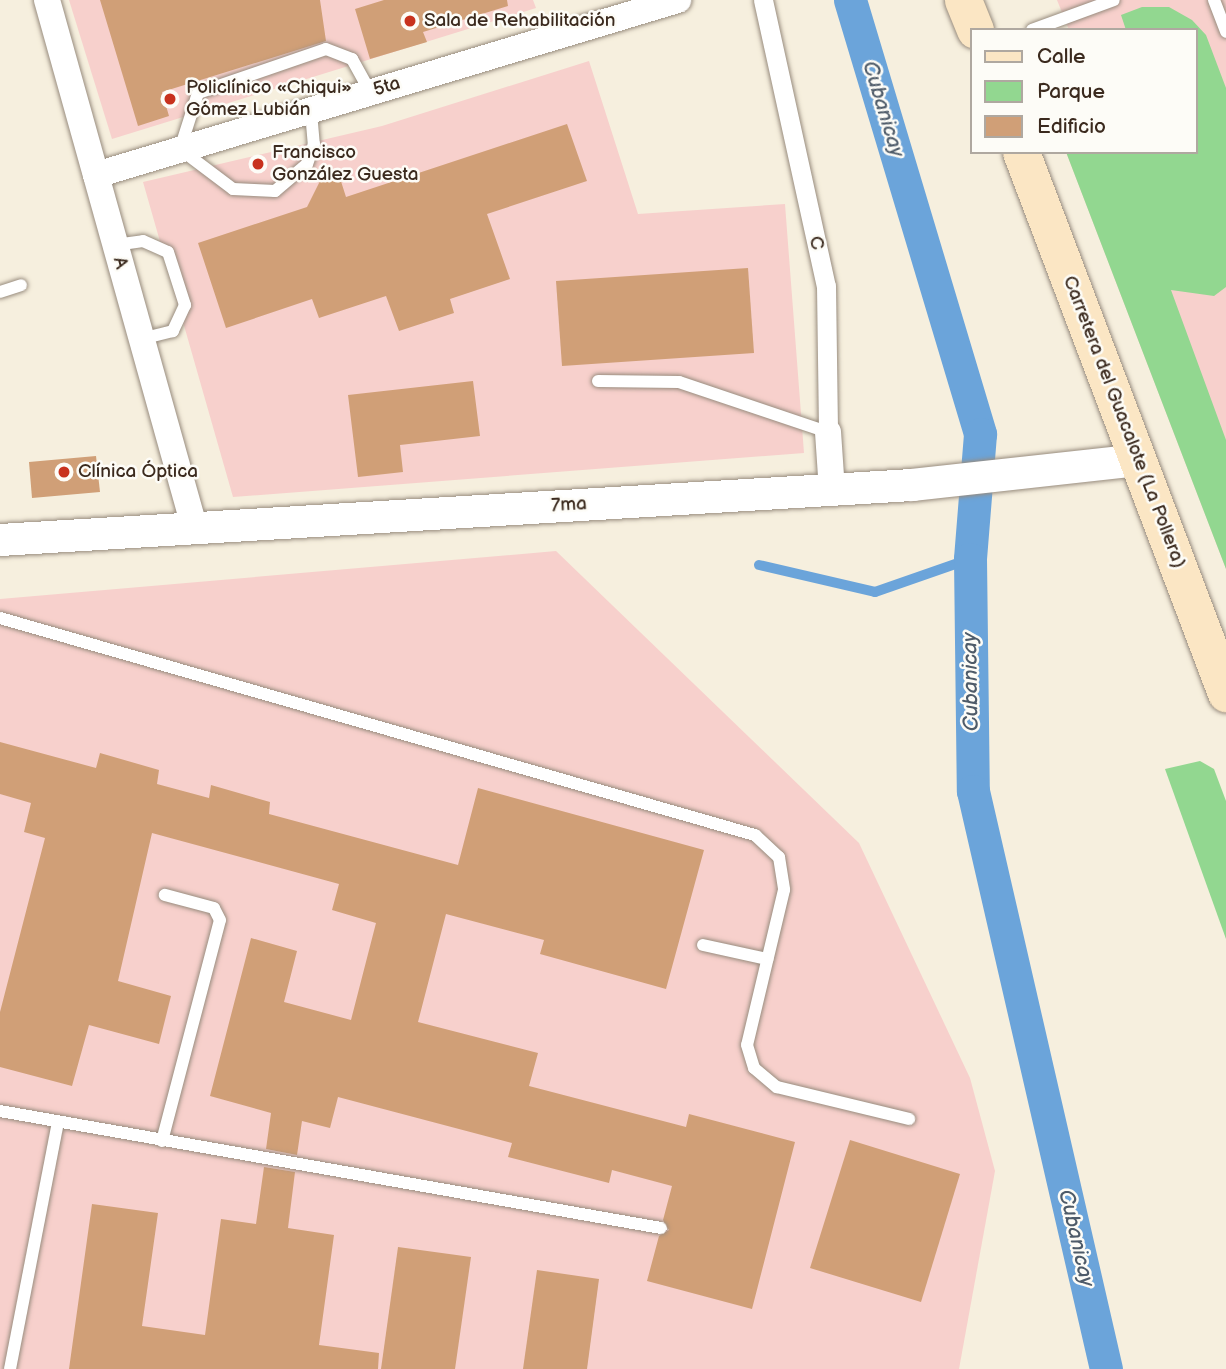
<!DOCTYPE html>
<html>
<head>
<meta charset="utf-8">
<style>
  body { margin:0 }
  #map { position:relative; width:1226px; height:1369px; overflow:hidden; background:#f6efde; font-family:"Balsamiq Sans",sans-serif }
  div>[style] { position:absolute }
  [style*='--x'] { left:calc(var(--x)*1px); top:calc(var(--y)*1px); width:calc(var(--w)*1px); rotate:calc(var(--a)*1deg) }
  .built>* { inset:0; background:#f7d0cc }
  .green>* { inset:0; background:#92d790 }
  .stream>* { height:10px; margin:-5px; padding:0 5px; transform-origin:5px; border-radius:5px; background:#6ba4da }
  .canal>* { height:33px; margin:-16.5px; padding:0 16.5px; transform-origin:16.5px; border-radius:16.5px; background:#6ba4da }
  .building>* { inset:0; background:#d09f77 }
  .roads { filter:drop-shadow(0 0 2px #988c7e) drop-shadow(0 0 2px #988c7e) }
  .service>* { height:12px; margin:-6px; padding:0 6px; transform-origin:6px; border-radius:6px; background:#fff }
  .pedestrian>* { height:19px; margin:-9.5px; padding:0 9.5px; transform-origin:9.5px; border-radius:9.5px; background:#fff }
  .minor>* { height:26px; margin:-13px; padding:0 13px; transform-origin:13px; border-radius:13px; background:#fff }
  .tertiary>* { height:32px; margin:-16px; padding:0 16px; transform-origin:16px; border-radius:16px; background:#fff }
  .secondary>* { height:37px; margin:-18.5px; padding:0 18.5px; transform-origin:18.5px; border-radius:18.5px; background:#fbe6c4 }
  .dots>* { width:19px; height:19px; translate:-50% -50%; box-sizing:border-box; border:4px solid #fdfcf7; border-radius:50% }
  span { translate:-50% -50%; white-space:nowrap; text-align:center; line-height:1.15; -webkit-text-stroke:5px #fdfcf7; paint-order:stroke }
  .poi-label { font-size:19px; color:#3b2a1e }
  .left { translate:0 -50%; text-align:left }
  .street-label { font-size:19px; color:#3b2a1e }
  .water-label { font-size:21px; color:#4e5b69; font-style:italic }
  .legend { position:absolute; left:970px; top:28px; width:228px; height:126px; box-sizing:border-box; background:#fdfcf7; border:2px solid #afa8a0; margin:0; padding:9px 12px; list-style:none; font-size:21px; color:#3b2a1e }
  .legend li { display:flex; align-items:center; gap:14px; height:35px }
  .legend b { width:35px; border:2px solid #afa8a0 }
</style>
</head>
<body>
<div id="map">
  <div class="built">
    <div style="clip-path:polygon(69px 0,533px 0,536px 8px,112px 139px)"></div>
    <div style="clip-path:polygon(1057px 0,1226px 0,1226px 569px,1066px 152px,1196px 152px,1196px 30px,1069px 30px)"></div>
    <div style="clip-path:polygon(589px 61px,638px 214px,785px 204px,804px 453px,233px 497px,143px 182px,382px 126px)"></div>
    <div style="clip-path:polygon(556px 551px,859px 843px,970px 1078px,995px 1171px,959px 1369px,0 1369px,0 599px)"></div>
  </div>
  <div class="green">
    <div style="clip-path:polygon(1142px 7px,1169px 7px,1192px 20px,1206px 35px,1226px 88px,1226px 287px,1214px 296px,1171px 290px,1226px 440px,1226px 569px,1066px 152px,1196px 152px,1196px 30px,1126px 30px,1121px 15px)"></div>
    <div style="clip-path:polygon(1200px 761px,1214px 769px,1226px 801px,1226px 939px,1165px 769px)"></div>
  </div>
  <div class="stream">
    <div style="--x:759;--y:565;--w:119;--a:13.1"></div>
    <div style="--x:875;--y:592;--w:101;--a:-19.2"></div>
  </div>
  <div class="canal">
    <div style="--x:850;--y:0;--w:453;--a:73.3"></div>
    <div style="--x:980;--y:434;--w:125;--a:94.6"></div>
    <div style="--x:970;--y:559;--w:232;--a:89.3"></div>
    <div style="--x:973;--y:791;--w:593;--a:77.04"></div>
  </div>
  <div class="building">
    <div style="clip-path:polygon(100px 0,320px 0,326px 41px,162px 92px,169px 116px,138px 126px)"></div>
    <div style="clip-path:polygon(384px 0,507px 0,508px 6px,423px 32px,427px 42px,370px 59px,355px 9px)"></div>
    <div style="clip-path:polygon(567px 124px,587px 181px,487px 214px,510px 279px,450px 299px,454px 313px,399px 331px,386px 296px,319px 318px,312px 299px,226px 328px,198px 243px,307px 207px,320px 181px,339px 175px,346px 197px)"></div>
    <div style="clip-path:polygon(748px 268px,754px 353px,562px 366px,556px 281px)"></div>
    <div style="clip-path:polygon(473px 381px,480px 436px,400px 445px,403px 472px,358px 477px,348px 395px)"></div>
    <div style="clip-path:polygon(96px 456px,100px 492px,32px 498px,29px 462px)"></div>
    <div style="clip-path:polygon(0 742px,96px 768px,100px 753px,159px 770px,157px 784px,209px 798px,211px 785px,270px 802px,269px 814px,458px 865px,478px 788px,704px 850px,666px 989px,540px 954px,544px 940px,446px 914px,418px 1022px,538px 1053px,529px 1086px,686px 1127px,689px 1114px,795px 1142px,752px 1309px,647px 1281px,659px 1236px,669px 1230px,663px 1220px,672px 1186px,612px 1170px,609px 1183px,508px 1157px,512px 1143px,338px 1097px,330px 1128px,302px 1121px,297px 1155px,266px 1149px,271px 1113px,210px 1096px,251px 938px,297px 951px,284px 1002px,351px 1020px,376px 923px,332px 910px,339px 884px,152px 833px,118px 981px,171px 996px,159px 1044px,89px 1025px,72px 1086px,0 1067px,0 1012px,45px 838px,24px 832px,31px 803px,0 794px)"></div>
    <div style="clip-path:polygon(850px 1140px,960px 1174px,921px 1302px,810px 1268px)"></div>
    <div style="clip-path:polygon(264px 1167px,295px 1172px,288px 1228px,334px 1235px,319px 1345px,379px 1353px,378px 1369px,69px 1369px,92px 1204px,158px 1213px,142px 1326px,205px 1335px,221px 1219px,256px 1224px)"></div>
    <div style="clip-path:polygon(398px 1247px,471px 1257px,455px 1369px,381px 1369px)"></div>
    <div style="clip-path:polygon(537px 1270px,599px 1279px,587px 1369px,523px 1369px)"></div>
  </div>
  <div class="roads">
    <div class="service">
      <div style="--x:1214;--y:0;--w:34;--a:69"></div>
      <div style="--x:1032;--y:30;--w:87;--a:-20.1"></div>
      <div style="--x:311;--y:112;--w:32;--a:85"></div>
      <div style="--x:314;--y:144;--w:21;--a:109"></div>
      <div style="--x:307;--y:164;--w:42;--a:139.8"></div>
      <div style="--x:275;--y:191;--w:42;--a:-177.3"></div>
      <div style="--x:233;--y:189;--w:66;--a:-143"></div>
      <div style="--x:180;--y:149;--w:59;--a:-72.2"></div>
      <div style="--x:198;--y:93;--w:135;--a:-19"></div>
      <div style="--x:326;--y:49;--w:28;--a:21"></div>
      <div style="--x:352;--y:59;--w:38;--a:61"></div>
      <div style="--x:115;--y:245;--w:28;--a:-8"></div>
      <div style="--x:143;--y:241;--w:27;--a:24"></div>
      <div style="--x:168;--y:252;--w:56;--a:72.2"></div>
      <div style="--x:185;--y:305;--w:29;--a:115"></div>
      <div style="--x:173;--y:331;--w:33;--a:166"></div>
      <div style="--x:0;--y:292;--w:22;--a:-18"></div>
      <div style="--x:598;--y:381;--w:81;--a:0.7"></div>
      <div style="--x:679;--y:382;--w:157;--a:18.6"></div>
      <div style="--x:0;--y:618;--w:786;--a:16.04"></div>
      <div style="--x:755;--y:835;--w:33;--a:43"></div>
      <div style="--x:779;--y:857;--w:33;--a:81"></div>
      <div style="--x:784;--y:890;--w:159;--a:103.4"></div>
      <div style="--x:747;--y:1045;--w:24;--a:73"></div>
      <div style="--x:754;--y:1068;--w:30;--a:40"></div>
      <div style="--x:777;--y:1087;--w:136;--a:13.6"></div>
      <div style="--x:703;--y:945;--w:66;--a:12.3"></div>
      <div style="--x:0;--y:1111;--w:671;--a:10.04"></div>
      <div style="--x:162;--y:1141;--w:228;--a:-75.3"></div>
      <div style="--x:220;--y:920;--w:13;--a:-117"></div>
      <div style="--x:214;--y:908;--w:51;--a:-165.1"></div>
      <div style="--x:10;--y:1369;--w:251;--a:-79"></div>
    </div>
    <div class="pedestrian">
      <div style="--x:763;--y:0;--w:293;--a:77.6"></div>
      <div style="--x:826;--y:286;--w:146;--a:89.2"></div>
    </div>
    <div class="minor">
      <div style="--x:47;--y:0;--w:546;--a:74.39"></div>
      <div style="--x:96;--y:175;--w:608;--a:-16.74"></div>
      <div style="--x:828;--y:432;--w:58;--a:86.1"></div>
    </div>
    <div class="tertiary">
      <div style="--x:0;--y:540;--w:914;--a:-3.45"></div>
      <div style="--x:912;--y:485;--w:227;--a:-6.3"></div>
    </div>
    <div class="secondary">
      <div style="--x:963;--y:0;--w:32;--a:68"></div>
      <div style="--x:1021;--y:152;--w:579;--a:69.25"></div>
    </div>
  </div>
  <div class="dots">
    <div style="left:410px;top:21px;background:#c8321e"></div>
    <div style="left:170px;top:99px;background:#c8321e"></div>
    <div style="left:258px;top:164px;background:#c8321e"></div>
    <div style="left:64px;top:472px;background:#c8321e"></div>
  </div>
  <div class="poi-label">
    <span class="left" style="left:424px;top:21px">Sala de Rehabilitación</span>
    <span class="left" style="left:186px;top:99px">Policlínico «Chiqui»<br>Gómez Lubián</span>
    <span class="left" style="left:272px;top:164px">Francisco<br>González Guesta</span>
    <span class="left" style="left:78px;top:472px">Clínica Óptica</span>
  </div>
  <div class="street-label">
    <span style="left:387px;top:87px;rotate:-17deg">5ta</span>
    <span style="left:816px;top:243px;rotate:78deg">C</span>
    <span style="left:120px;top:263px;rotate:75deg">A</span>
    <span style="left:1124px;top:422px;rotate:69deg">Carretera del Guacalote (La Pollera)</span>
    <span style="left:569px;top:505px;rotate:-3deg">7ma</span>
  </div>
  <div class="water-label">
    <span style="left:883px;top:109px;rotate:73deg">Cubanicay</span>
    <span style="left:971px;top:682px;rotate:-91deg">Cubanicay</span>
    <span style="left:1076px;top:1238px;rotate:77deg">Cubanicay</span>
  </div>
  <ul class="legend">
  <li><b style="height:9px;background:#fbe6c4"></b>Calle</li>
  <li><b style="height:19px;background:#92d790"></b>Parque</li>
  <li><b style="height:19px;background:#d09f77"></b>Edificio</li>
  </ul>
</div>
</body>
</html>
